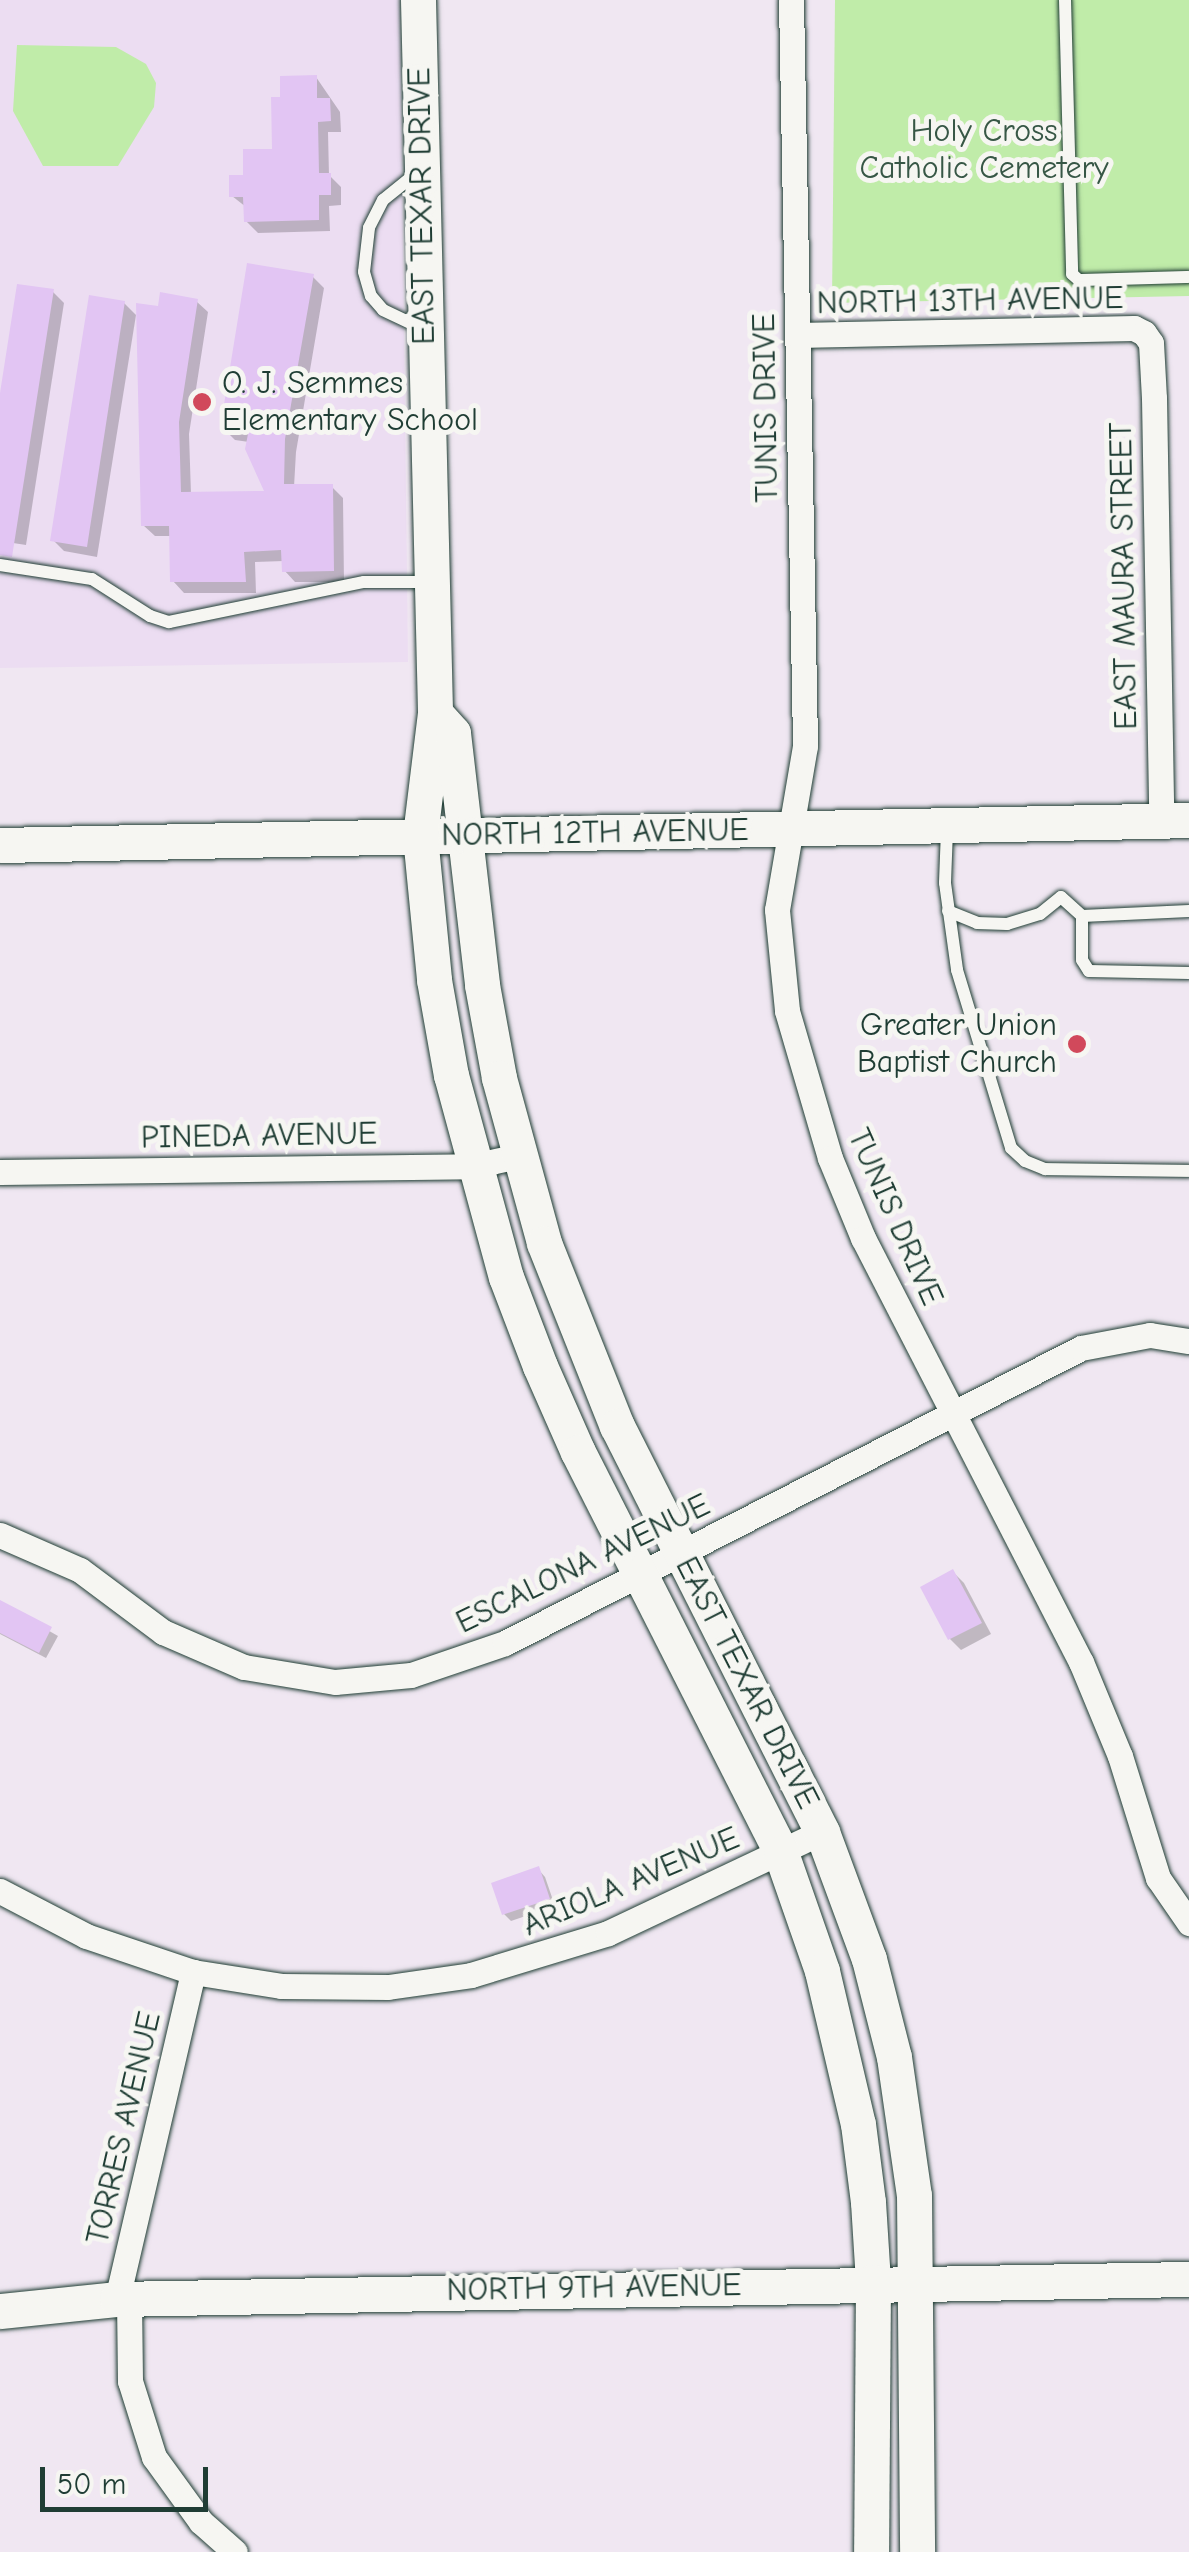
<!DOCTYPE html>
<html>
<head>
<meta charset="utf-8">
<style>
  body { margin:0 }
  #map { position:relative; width:1189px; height:2552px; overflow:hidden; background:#f0e7f2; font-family:"Comic Neue",sans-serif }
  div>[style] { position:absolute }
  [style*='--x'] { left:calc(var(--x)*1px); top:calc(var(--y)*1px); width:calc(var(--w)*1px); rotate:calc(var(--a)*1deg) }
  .built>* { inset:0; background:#ecddf2 }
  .green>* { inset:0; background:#c0eca9 }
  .shadow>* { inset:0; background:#0003 }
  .building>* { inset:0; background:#e2c5f3 }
  .roads { filter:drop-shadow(0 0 2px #1f3d34) drop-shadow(0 0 2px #1f3d34) }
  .lane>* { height:12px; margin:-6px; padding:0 6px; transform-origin:6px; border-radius:6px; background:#f6f6f2 }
  .street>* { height:25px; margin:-12.5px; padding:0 12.5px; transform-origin:12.5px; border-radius:12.5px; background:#f6f6f2 }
  .secondary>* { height:35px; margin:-17.5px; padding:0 17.5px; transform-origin:17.5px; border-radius:17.5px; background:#f6f6f2 }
  .dots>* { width:28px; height:28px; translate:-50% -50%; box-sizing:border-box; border:5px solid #f6f6f2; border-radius:50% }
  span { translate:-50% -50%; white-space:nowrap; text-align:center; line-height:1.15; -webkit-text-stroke:10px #f6f6f2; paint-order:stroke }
  .park-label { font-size:32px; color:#375746 }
  .street-label { font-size:32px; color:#1f3d34 }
  .poi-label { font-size:32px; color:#1f3d34 }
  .left { translate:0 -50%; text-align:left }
  .right { translate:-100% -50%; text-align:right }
  .scale { position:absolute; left:40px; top:2467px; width:168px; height:45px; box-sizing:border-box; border:5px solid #1f3d34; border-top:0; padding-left:12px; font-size:30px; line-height:35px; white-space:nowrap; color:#1f3d34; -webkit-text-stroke:8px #f6f6f2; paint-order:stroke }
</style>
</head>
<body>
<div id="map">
  <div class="built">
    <div style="clip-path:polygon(0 0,400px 0,408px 662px,0 668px)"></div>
  </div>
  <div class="green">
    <div style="clip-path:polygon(835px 0,1189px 0,1189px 296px,832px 303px)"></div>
    <div style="clip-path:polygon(17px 45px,116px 47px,146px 64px,156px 83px,154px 107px,118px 166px,43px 166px,13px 111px)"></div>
  </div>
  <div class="shadow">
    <div style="clip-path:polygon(316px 77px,340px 112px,341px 132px,328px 132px,329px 175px,341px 187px,341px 205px,329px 206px,330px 231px,258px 233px,246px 221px,246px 207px,232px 196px,275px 151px,283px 100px)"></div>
    <div style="clip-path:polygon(312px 276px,324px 288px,296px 452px,294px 487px,332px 487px,343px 498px,344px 582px,295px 582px,284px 570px,284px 561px,255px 562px,256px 593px,184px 593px,173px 581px,172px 536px,155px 536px,143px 525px,160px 309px,196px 301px,208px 312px,189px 434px,191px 494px,268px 493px,249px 442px,235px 440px,223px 428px)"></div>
    <div style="clip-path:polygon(53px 292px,64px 303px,26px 545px,0 541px,0 409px)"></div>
    <div style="clip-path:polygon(124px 303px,136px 315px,97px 557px,64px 551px,53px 540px)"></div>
    <div style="clip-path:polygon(953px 1572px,964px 1583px,991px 1634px,961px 1650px,950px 1639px,923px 1588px)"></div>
    <div style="clip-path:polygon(0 1603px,58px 1636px,46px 1658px,0 1634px)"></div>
    <div style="clip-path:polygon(538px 1869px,545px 1877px,555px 1906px,511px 1921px,504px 1914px)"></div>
  </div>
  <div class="building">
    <div style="clip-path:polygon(317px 75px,317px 98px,330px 98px,331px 121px,318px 122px,319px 173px,331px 173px,331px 195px,319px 195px,319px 220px,244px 222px,243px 197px,229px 197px,229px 175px,243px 175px,243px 149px,272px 149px,271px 97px,280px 97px,280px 76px)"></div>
    <div style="clip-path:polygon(247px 263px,314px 274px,285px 439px,284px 484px,333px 484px,334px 571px,282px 572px,281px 550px,244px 552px,246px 582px,170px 582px,169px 526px,141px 526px,136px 303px,158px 306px,160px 292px,198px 299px,179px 422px,181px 492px,264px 491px,245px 449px,248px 434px,220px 429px)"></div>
    <div style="clip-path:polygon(17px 284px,54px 289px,12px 557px,0 555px,0 393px)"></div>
    <div style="clip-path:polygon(89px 295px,125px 301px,87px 547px,50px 541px)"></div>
    <div style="clip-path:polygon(953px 1569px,982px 1623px,948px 1640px,920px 1587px)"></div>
    <div style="clip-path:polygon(0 1600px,52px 1627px,39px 1653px,0 1633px)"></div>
    <div style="clip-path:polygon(539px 1866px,550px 1899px,502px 1915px,491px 1883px)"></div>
  </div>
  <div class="roads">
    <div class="lane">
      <div style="--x:1065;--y:0;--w:274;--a:88.5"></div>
      <div style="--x:1072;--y:274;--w:9;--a:41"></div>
      <div style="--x:1079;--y:280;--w:110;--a:-1.6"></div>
      <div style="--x:419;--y:171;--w:46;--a:141.1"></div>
      <div style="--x:383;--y:200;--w:31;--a:117"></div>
      <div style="--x:369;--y:228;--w:44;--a:96.5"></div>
      <div style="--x:364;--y:272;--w:25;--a:74"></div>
      <div style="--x:371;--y:296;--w:18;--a:49"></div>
      <div style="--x:383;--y:310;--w:44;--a:25.4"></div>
      <div style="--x:0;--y:565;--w:93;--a:8.7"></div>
      <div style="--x:92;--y:579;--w:69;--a:32.5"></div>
      <div style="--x:150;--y:616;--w:20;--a:18"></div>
      <div style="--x:169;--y:622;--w:199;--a:-11.6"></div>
      <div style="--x:364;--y:582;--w:65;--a:0"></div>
      <div style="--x:947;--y:830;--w:53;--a:92.2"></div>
      <div style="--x:945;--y:883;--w:88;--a:82.1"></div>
      <div style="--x:957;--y:970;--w:186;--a:73.1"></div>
      <div style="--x:1011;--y:1148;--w:19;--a:43"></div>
      <div style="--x:1025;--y:1161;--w:22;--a:22"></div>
      <div style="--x:1045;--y:1169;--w:144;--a:0.8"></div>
      <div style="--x:948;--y:911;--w:31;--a:22"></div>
      <div style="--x:977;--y:923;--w:30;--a:2"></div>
      <div style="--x:1007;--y:924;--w:34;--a:-17"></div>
      <div style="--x:1040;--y:914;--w:27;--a:-39"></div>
      <div style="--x:1061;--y:897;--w:28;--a:42"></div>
      <div style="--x:1082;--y:916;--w:44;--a:90"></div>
      <div style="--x:1082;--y:960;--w:13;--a:58"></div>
      <div style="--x:1089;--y:971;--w:100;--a:1.1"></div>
      <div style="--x:1082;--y:916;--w:107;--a:-2.7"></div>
    </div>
    <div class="street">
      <div style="--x:791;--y:0;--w:746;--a:88.92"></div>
      <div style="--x:805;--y:746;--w:166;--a:99.7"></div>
      <div style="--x:777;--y:910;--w:101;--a:84.3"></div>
      <div style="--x:787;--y:1011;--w:153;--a:73.7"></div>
      <div style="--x:830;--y:1158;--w:87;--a:67.6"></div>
      <div style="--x:863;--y:1238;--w:477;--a:62.8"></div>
      <div style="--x:1081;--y:1662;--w:102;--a:67.5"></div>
      <div style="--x:1120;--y:1756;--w:128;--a:72.7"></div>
      <div style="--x:1158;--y:1878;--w:55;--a:55.4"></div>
      <div style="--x:797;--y:335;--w:337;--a:-1.2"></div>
      <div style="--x:1134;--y:328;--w:11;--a:27"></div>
      <div style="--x:1144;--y:333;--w:12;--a:55"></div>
      <div style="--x:1151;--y:343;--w:55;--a:86.9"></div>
      <div style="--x:1154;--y:398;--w:422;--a:89"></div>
      <div style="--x:0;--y:1172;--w:473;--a:-0.7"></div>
      <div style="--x:473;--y:1166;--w:46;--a:-12.5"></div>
      <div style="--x:0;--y:1535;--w:87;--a:23.6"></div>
      <div style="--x:80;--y:1570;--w:104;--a:36.8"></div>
      <div style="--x:163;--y:1632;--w:88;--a:23.4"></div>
      <div style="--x:244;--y:1667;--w:92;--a:9.4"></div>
      <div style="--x:335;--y:1682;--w:76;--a:-5.3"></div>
      <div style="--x:411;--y:1675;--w:99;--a:-18.8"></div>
      <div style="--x:505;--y:1643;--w:647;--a:-27.12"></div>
      <div style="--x:1081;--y:1348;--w:70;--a:-10.7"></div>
      <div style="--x:1150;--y:1335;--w:39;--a:9"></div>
      <div style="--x:0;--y:1891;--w:97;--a:27.6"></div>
      <div style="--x:86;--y:1936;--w:113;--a:18.6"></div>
      <div style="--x:193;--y:1972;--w:89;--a:9"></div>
      <div style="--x:281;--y:1986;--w:107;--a:0.5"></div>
      <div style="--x:388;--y:1987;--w:84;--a:-8.2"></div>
      <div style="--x:471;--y:1975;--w:143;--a:-17"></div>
      <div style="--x:608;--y:1933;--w:237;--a:-25.3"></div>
      <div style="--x:117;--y:2299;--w:336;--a:-76.9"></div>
      <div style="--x:129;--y:2299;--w:82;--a:89.3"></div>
      <div style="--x:130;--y:2381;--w:80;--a:72.5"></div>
      <div style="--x:154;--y:2457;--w:80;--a:54.1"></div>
      <div style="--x:201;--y:2522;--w:45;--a:41.4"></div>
    </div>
    <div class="secondary">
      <div style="--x:418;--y:0;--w:713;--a:88.63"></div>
      <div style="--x:435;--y:713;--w:124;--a:97"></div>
      <div style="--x:420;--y:836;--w:145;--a:84.4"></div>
      <div style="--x:434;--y:980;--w:97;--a:79.9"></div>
      <div style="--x:451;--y:1075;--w:209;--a:74.8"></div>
      <div style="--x:506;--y:1277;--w:95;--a:69.1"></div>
      <div style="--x:540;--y:1366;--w:94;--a:66.2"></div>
      <div style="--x:578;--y:1452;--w:449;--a:63.1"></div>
      <div style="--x:781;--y:1853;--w:125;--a:70.8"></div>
      <div style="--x:822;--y:1971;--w:157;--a:76.8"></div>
      <div style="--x:858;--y:2124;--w:79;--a:82.7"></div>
      <div style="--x:868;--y:2202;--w:80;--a:86.4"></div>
      <div style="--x:873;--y:2282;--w:270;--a:90.4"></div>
      <div style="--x:435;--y:713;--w:27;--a:48"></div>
      <div style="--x:453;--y:733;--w:254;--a:83.4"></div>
      <div style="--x:482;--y:985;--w:95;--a:79.6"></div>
      <div style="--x:499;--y:1078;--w:171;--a:74.7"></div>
      <div style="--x:544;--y:1243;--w:197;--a:68.3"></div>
      <div style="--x:617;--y:1426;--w:455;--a:63.2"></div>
      <div style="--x:822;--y:1832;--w:135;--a:69.7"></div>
      <div style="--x:869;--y:1959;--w:101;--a:75.7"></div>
      <div style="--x:894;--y:2057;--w:139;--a:81.8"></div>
      <div style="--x:914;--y:2195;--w:357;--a:89.5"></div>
      <div style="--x:0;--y:845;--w:1189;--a:-1.2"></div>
      <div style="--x:0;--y:2311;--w:118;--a:-5.9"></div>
      <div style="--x:117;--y:2299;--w:1072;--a:-1.07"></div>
    </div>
  </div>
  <div class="dots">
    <div style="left:202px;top:402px;background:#d1495b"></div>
    <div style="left:1077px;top:1044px;background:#d1495b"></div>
  </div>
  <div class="park-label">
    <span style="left:984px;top:150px">Holy Cross<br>Catholic Cemetery</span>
  </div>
  <div class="street-label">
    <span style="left:422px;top:206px;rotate:-91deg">EAST TEXAR DRIVE</span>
    <span style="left:970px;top:301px;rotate:-1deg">NORTH 13TH AVENUE</span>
    <span style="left:766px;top:408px;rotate:-91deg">TUNIS DRIVE</span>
    <span style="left:1124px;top:576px;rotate:-91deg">EAST MAURA STREET</span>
    <span style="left:595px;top:833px;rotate:-1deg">NORTH 12TH AVENUE</span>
    <span style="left:259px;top:1136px;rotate:-1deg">PINEDA AVENUE</span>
    <span style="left:895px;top:1217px;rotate:66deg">TUNIS DRIVE</span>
    <span style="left:583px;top:1564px;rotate:-26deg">ESCALONA AVENUE</span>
    <span style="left:747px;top:1683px;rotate:63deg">EAST TEXAR DRIVE</span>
    <span style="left:631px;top:1882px;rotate:-23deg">ARIOLA AVENUE</span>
    <span style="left:124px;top:2128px;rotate:-77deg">TORRES AVENUE</span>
    <span style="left:594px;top:2288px;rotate:-1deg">NORTH 9TH AVENUE</span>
  </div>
  <div class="poi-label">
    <span class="left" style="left:222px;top:402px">O. J. Semmes<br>Elementary School</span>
    <span class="right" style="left:1057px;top:1044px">Greater Union<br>Baptist Church</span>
  </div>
  <div class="scale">50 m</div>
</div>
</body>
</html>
